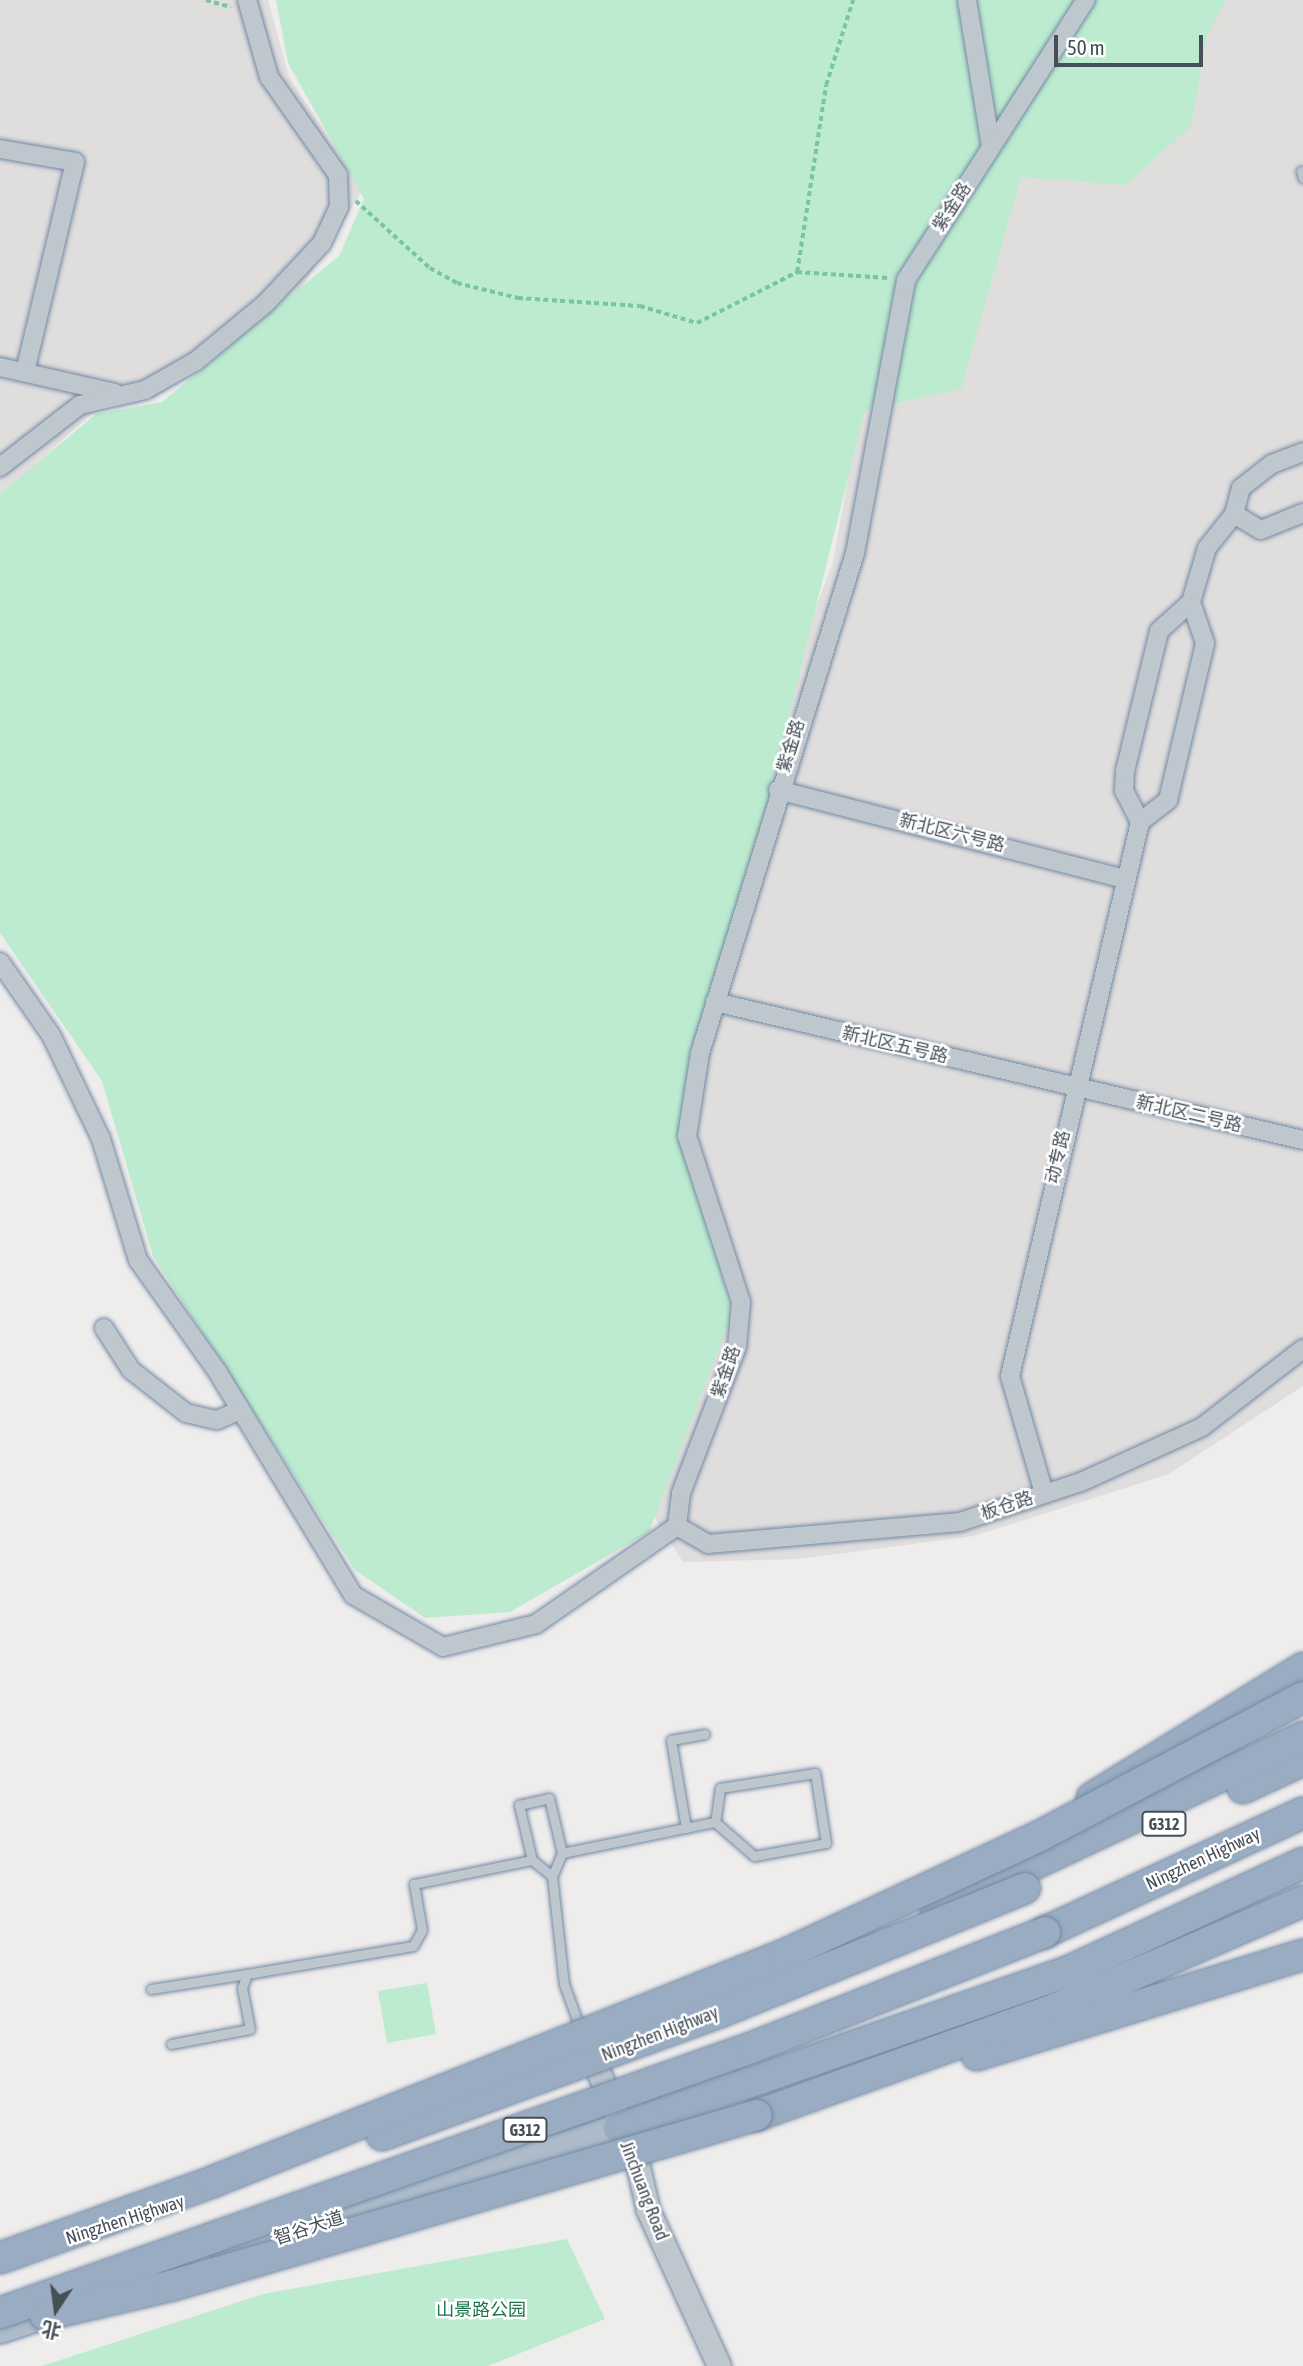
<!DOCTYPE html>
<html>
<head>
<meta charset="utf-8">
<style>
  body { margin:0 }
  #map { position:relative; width:1303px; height:2366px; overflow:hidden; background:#efecec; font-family:"Asap Condensed","Noto Sans SC",sans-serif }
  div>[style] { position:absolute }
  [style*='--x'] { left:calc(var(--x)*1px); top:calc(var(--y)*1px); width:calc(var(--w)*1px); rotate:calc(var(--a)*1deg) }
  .education>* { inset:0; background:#e0dddd }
  .green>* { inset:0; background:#bcebcf }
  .path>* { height:3.5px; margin-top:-1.75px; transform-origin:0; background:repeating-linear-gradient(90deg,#77c6a1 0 5px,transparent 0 8.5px) }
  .roads { filter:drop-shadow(0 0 2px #7289a4) drop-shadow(0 0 2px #7289a4) }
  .service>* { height:9px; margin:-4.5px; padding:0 4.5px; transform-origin:4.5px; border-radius:4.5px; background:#bec6ce }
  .minor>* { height:18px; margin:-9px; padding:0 9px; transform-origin:9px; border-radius:9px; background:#bec6ce }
  .tertiary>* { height:23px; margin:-11.5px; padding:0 11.5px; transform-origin:11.5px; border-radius:11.5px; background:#bec6ce }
  .primary>* { height:28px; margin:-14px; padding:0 14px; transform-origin:14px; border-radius:14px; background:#adbbca }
  .trunk>* { height:30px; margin:-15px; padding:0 15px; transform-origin:15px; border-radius:15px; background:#9aacc1 }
  .bridges { filter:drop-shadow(0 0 2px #7289a4) drop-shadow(0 0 2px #7289a4) }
  .trunk-bridge>* { height:30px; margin:-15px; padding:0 15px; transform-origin:15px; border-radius:15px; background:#9aacc1 }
  span { translate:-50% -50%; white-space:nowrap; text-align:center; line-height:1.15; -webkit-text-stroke:5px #fff; paint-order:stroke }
  .shield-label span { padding:2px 5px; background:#fff; border:2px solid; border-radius:5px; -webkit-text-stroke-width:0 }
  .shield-label { font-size:16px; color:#464f58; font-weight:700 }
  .street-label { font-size:18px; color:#464f58 }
  .park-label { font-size:18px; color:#1c744a }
  .north { position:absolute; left:21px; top:2275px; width:70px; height:70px; -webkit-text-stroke:5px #fff; paint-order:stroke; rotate:193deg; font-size:19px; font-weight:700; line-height:28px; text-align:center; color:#464f58 }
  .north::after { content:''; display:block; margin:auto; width:24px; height:32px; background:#464f58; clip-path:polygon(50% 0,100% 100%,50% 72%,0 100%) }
  .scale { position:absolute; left:1054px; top:35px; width:149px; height:32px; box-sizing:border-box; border:4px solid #464f58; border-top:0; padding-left:9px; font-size:21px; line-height:24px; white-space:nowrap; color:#464f58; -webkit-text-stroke:5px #fff; paint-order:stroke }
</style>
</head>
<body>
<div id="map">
  <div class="education">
    <div style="clip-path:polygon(0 0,268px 0,289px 77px,363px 189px,293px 302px,156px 397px,96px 410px,0 496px)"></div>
    <div style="clip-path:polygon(1061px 0,1303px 0,1303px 1386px,1169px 1474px,974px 1536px,799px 1559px,683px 1562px,649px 1509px,656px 1137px,733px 830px,833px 562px,887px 263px)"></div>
  </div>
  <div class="green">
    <div style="clip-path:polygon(276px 0,1226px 0,1207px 35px,1191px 126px,1126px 185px,1021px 177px,961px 389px,865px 410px,683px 1141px,732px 1314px,649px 1532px,510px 1612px,425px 1618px,355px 1570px,153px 1256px,102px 1081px,0 933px,0 494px,96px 414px,162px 402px,339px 256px,364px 199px,288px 63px)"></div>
    <div style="clip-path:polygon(427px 1983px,436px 2034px,387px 2043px,378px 1991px)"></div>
    <div style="clip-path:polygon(567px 2239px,605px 2319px,488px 2366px,42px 2366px,263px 2294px)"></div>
  </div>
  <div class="path">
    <div style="--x:206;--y:0;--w:26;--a:16"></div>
    <div style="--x:356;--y:201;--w:100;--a:42.2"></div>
    <div style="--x:430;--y:268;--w:31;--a:29"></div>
    <div style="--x:457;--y:283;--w:63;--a:13.8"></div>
    <div style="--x:518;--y:298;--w:122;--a:3.8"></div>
    <div style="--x:640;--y:306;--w:59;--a:16.6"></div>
    <div style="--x:697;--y:323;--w:112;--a:-27"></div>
    <div style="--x:797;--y:272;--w:91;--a:3.8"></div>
    <div style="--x:797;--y:272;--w:189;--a:-81.2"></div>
    <div style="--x:826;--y:85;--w:89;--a:-72.4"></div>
  </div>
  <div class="roads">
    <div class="service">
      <div style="--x:1301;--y:171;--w:7;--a:74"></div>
      <div style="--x:686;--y:1828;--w:89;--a:-99.7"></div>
      <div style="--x:671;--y:1740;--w:34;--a:-10"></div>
      <div style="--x:562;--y:1853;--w:156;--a:-11.5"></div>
      <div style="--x:715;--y:1822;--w:52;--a:41.1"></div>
      <div style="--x:754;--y:1856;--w:73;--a:-10.2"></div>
      <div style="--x:826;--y:1843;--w:71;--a:-98.9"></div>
      <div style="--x:815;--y:1773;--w:96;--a:171"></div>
      <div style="--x:720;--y:1788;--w:34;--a:98"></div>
      <div style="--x:552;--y:1876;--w:26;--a:-141"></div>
      <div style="--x:532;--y:1860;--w:57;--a:-103.3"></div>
      <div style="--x:519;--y:1805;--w:31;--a:-13"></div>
      <div style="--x:549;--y:1798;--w:57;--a:76.7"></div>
      <div style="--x:562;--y:1853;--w:25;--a:113"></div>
      <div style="--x:552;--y:1876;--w:109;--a:83.7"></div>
      <div style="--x:564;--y:1984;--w:50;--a:70.1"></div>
      <div style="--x:151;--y:1989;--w:97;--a:-8.9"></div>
      <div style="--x:171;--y:2044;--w:80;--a:-10.8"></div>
      <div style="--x:250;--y:2029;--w:42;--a:-101"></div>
      <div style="--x:242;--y:1988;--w:15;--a:-70"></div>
      <div style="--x:247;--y:1974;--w:168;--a:-9.6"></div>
      <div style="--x:413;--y:1946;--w:18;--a:-61"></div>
      <div style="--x:422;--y:1930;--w:47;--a:-99.9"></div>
      <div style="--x:414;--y:1884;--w:120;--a:-11.5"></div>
    </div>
    <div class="minor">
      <div style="--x:967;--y:0;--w:149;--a:80.7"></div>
      <div style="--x:0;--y:149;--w:76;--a:9.8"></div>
      <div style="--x:75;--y:162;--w:216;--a:103.4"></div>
      <div style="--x:0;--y:367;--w:118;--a:12.7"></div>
      <div style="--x:0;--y:467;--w:101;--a:-37.8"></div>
      <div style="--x:80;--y:405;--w:67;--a:-13"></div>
      <div style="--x:145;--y:390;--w:59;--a:-29.6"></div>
      <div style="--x:196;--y:361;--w:91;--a:-39.6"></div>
      <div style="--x:266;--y:303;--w:82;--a:-47"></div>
      <div style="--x:322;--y:243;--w:40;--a:-65"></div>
      <div style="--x:339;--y:207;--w:32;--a:-92"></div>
      <div style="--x:338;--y:175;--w:120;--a:-125.1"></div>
      <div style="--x:269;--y:77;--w:80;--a:-105.9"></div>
      <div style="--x:1234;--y:514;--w:31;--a:31"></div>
      <div style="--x:1261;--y:530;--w:45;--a:-22"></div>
      <div style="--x:1191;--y:602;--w:56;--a:-73.5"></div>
      <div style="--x:1207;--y:548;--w:43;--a:-51.5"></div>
      <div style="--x:1234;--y:514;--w:27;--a:-75"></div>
      <div style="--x:1241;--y:488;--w:39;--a:-38"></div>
      <div style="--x:1272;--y:464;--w:33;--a:-21"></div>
      <div style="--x:778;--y:790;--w:357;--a:14.4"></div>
      <div style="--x:1140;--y:822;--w:36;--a:-117"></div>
      <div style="--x:1124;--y:790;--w:19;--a:-87"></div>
      <div style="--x:1125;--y:771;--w:144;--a:-76.3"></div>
      <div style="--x:1159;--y:631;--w:43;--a:-42.2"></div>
      <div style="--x:1140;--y:822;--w:36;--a:-38"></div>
      <div style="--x:1168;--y:800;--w:161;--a:-76.7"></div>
      <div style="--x:1205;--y:643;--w:43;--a:-108.9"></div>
      <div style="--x:0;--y:962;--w:89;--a:55.1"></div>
      <div style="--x:51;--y:1035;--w:115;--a:64.3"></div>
      <div style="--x:101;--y:1139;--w:127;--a:73"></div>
      <div style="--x:138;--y:1260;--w:136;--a:54.6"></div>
      <div style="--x:217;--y:1371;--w:262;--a:58.7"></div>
      <div style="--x:353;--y:1595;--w:104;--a:30"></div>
      <div style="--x:443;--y:1647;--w:96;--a:-13.9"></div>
      <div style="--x:536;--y:1624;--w:172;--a:-34.8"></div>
      <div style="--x:715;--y:1002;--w:604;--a:13.21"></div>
      <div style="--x:104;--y:1328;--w:50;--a:57.3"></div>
      <div style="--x:131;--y:1370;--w:70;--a:38"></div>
      <div style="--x:186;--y:1413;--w:32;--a:13"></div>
      <div style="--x:217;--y:1420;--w:25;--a:-23"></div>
      <div style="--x:1044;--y:1493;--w:122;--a:-106.2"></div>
      <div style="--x:1010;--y:1376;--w:569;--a:-76.79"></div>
      <div style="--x:677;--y:1526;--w:33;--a:-83"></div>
      <div style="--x:681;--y:1493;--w:156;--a:-69"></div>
      <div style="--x:737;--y:1347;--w:45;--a:-84.9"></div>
      <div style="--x:741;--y:1302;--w:175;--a:-108"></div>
      <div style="--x:687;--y:1136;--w:84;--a:-81.1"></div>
      <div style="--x:700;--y:1053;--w:523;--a:-72.78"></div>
      <div style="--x:855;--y:553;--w:278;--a:-79.4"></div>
      <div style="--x:906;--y:280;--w:333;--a:-57.3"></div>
      <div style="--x:677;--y:1526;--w:36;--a:30"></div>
      <div style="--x:708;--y:1544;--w:253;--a:-5"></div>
      <div style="--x:960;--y:1522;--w:127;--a:-18.3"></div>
      <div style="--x:1081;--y:1482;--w:133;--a:-24.4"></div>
      <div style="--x:1202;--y:1427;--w:128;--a:-37.7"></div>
    </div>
    <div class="tertiary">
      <div style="--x:590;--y:2052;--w:120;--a:66.9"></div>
      <div style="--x:637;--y:2162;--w:49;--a:77.1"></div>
      <div style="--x:648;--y:2210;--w:171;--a:65.5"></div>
    </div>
    <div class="primary">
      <div style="--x:226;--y:2255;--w:413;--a:-17.9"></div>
      <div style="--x:0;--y:2329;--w:71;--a:-18.2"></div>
    </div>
    <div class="trunk">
      <div style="--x:1243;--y:1788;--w:66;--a:-25"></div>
      <div style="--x:1092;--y:1798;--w:248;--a:-31.6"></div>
      <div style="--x:936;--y:1910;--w:406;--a:-25.2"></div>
      <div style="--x:1045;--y:1932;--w:284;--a:-24.8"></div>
      <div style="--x:977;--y:2055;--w:341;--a:-17.1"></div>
      <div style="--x:757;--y:2115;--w:319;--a:-19.6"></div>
      <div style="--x:1057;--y:2008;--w:268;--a:-23.5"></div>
      <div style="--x:619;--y:2128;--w:472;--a:-19.2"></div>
      <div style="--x:1065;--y:1973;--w:262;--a:-24.8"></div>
    </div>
  </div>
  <div class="bridges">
    <div class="trunk-bridge">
      <div style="--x:382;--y:2135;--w:360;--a:-20"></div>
      <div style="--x:720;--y:2012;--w:329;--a:-22.1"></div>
      <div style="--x:0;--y:2258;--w:225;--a:-19.7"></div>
      <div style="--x:212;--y:2182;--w:618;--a:-21.66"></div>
      <div style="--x:786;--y:1954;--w:278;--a:-24.9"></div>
      <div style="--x:1038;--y:1837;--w:300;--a:-27.8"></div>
      <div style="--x:0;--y:2313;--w:796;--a:-19.44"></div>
      <div style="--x:751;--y:2048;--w:316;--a:-21.5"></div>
      <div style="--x:45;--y:2315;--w:128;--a:-13.1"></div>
      <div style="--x:170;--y:2286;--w:611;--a:-16.24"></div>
    </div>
  </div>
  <div class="shield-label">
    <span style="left:1164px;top:1824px">G312</span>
    <span style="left:525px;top:2130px">G312</span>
  </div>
  <div class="street-label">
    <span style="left:952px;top:207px;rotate:-57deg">紫金路</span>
    <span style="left:791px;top:746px;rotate:-73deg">紫金路</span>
    <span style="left:952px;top:833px;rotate:14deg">新北区六号路</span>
    <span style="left:895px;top:1045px;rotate:13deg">新北区五号路</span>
    <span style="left:1189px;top:1114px;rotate:13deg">新北区二号路</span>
    <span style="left:1058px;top:1157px;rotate:-77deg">动专路</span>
    <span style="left:726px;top:1372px;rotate:-71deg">紫金路</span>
    <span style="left:1007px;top:1506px;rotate:-19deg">板仓路</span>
    <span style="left:1203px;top:1859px;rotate:-25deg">Ningzhen Highway</span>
    <span style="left:660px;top:2034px;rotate:-21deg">Ningzhen Highway</span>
    <span style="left:644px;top:2191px;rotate:69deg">Jinchuang Road</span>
    <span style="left:125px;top:2220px;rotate:-18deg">Ningzhen Highway</span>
    <span style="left:309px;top:2228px;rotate:-18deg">智谷大道</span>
  </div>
  <div class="park-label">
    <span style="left:481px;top:2310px">山景路公园</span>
  </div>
  <div class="north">北</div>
  <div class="scale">50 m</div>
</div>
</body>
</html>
